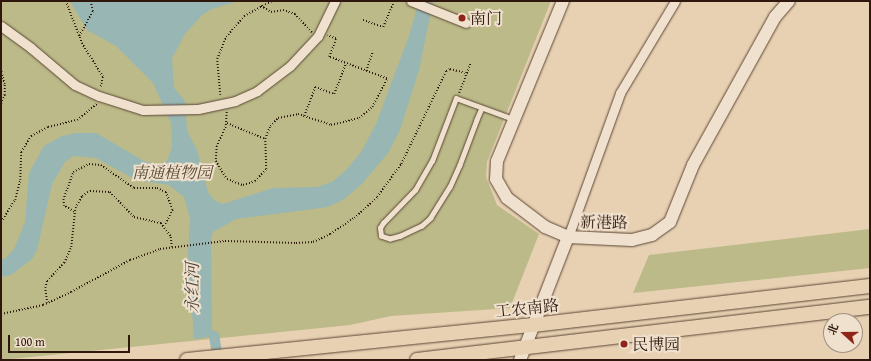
<!DOCTYPE html>
<html>
<head>
<meta charset="utf-8">
<style>
  body { margin:0 }
  #map { position:relative; width:871px; height:361px; overflow:hidden; background:#e7d1b2; font-family:"Gentium Book Plus","Noto Serif SC",serif }
  div>[style] { position:absolute }
  [style*='--x'] { left:calc(var(--x)*1px); top:calc(var(--y)*1px); width:calc(var(--w)*1px); rotate:calc(var(--a)*1deg) }
  .green>* { inset:0; background:#bbba88 }
  .water>* { inset:0; background:#98b6b3 }
  .path>* { height:1.5px; margin-top:-0.75px; transform-origin:0; background:repeating-linear-gradient(90deg,#2f170d 0 1px,transparent 0 3px) }
  .roads { filter:drop-shadow(0 0 1px #5d4636) drop-shadow(0 0 1px #5d4636) }
  .lane>* { height:4.5px; margin:-2.25px; padding:0 2.25px; transform-origin:2.25px; border-radius:2.25px; background:#efe1cd }
  .street>* { height:9px; margin:-4.5px; padding:0 4.5px; transform-origin:4.5px; border-radius:4.5px; background:#efe1cd }
  .secondary>* { height:12px; margin:-6px; padding:0 6px; transform-origin:6px; border-radius:6px; background:#efe1cd }
  .primary>* { height:14px; margin:-7px; padding:0 7px; transform-origin:7px; border-radius:7px; background:#e7d1b2 }
  .dots>* { width:11px; height:11px; translate:-50% -50%; box-sizing:border-box; border:2px solid #efe1cd; border-radius:50% }
  span { translate:-50% -50%; white-space:nowrap; text-align:center; line-height:1.15; -webkit-text-stroke:4px #efe1cd; paint-order:stroke }
  .poi-label { font-size:16px; color:#2f170d }
  .left { translate:0 -50%; text-align:left }
  .park-label { font-size:16px; color:#594832; font-style:italic }
  .street-label { font-size:16px; color:#2f170d }
  .water-label { font-size:17px; color:#4e473f; font-style:italic }
  .frame { position:absolute; inset:0; border:2px solid #2f170d; pointer-events:none }
  .north { position:absolute; left:823px; top:313px; width:40px; height:40px; box-sizing:border-box; background:#efe1cd; border:1px solid #a29080; border-radius:50%; rotate:291deg; font-size:11px; font-weight:700; line-height:16px; text-align:center; color:#2f170d }
  .north::after { content:''; display:block; margin:auto; width:14px; height:18px; background:#8f2418; clip-path:polygon(50% 0,100% 100%,50% 72%,0 100%) }
  .scale { position:absolute; left:8px; top:335px; width:122px; height:18px; box-sizing:border-box; border:2px solid #2f170d; border-top:0; padding-left:5px; font-size:12px; line-height:14px; white-space:nowrap; color:#2f170d; -webkit-text-stroke:3px #efe1cd; paint-order:stroke }
</style>
</head>
<body>
<div id="map">
  <div class="green">
    <div style="clip-path:polygon(1px 1px,551px 1px,487px 162px,486px 177px,497px 205px,539px 234px,510px 308px,391px 316px,350px 325px,1px 360px)"></div>
    <div style="clip-path:polygon(870px 229px,870px 268px,633px 293px,649px 255px)"></div>
  </div>
  <div class="water">
    <div style="clip-path:polygon(70px 1px,239px 1px,212px 9px,202px 15px,185px 34px,172px 58px,174px 88px,185px 101px,187px 131px,197px 150px,208px 192px,215px 201px,223px 204px,273px 188px,317px 187px,332px 182px,347px 169px,361px 152px,376px 124px,409px 36px,419px 1px,433px 1px,419px 70px,400px 130px,388px 153px,362px 184px,343px 200px,328px 207px,236px 219px,213px 232px,211px 238px,212px 330px,219px 333px,223px 360px,213px 360px,209px 337px,194px 339px,188px 254px,190px 218px,184px 197px,169px 185px,136px 180px,96px 158px,73px 156px,65px 162px,52px 184px,37px 250px,32px 259px,11px 275px,1px 277px,1px 260px,6px 258px,14px 249px,25px 222px,29px 173px,44px 146px,62px 136px,76px 133px,96px 133px,144px 161px,158px 165px,167px 161px,172px 147px,171px 123px,153px 83px,116px 46px,87px 30px)"></div>
  </div>
  <div class="path">
    <div style="--x:66;--y:1;--w:45;--a:69.1"></div>
    <div style="--x:82;--y:43;--w:40;--a:58"></div>
    <div style="--x:103;--y:77;--w:10;--a:101"></div>
    <div style="--x:261;--y:6;--w:12;--a:31"></div>
    <div style="--x:271;--y:12;--w:12;--a:-9"></div>
    <div style="--x:283;--y:10;--w:13;--a:18"></div>
    <div style="--x:295;--y:14;--w:25;--a:47"></div>
    <div style="--x:363;--y:20;--w:21;--a:19"></div>
    <div style="--x:383;--y:27;--w:28;--a:-67"></div>
    <div style="--x:79;--y:36;--w:29;--a:-61"></div>
    <div style="--x:93;--y:11;--w:10;--a:-107"></div>
    <div style="--x:1;--y:69;--w:16;--a:76"></div>
    <div style="--x:5;--y:85;--w:10;--a:90"></div>
    <div style="--x:5;--y:95;--w:11;--a:112"></div>
    <div style="--x:366;--y:71;--w:21;--a:-71"></div>
    <div style="--x:459;--y:93;--w:31;--a:-69"></div>
    <div style="--x:220;--y:95;--w:36;--a:-95"></div>
    <div style="--x:217;--y:59;--w:24;--a:-68"></div>
    <div style="--x:226;--y:37;--w:28;--a:-49"></div>
    <div style="--x:244;--y:16;--w:32;--a:-28"></div>
    <div style="--x:227;--y:112;--w:15;--a:94"></div>
    <div style="--x:226;--y:127;--w:21;--a:115"></div>
    <div style="--x:217;--y:146;--w:15;--a:94"></div>
    <div style="--x:216;--y:161;--w:21;--a:59"></div>
    <div style="--x:227;--y:179;--w:17;--a:21"></div>
    <div style="--x:243;--y:185;--w:13;--a:-18"></div>
    <div style="--x:255;--y:181;--w:16;--a:-47"></div>
    <div style="--x:266;--y:169;--w:30;--a:-92"></div>
    <div style="--x:265;--y:139;--w:14;--a:-69"></div>
    <div style="--x:270;--y:126;--w:11;--a:-45"></div>
    <div style="--x:278;--y:118;--w:20;--a:-11"></div>
    <div style="--x:298;--y:114;--w:35;--a:18"></div>
    <div style="--x:331;--y:125;--w:29;--a:-14"></div>
    <div style="--x:359;--y:118;--w:17;--a:-40"></div>
    <div style="--x:372;--y:107;--w:32;--a:-62"></div>
    <div style="--x:387;--y:79;--w:62;--a:-159.2"></div>
    <div style="--x:329;--y:57;--w:19;--a:-69"></div>
    <div style="--x:336;--y:39;--w:9;--a:-159"></div>
    <div style="--x:304;--y:116;--w:31;--a:-69"></div>
    <div style="--x:315;--y:87;--w:20;--a:20"></div>
    <div style="--x:334;--y:94;--w:33;--a:-69"></div>
    <div style="--x:227;--y:123;--w:41;--a:22.8"></div>
    <div style="--x:74;--y:212;--w:12;--a:-149"></div>
    <div style="--x:64;--y:206;--w:6;--a:-99"></div>
    <div style="--x:63;--y:200;--w:30;--a:-70"></div>
    <div style="--x:73;--y:172;--w:18;--a:-27"></div>
    <div style="--x:89;--y:164;--w:12;--a:5"></div>
    <div style="--x:101;--y:165;--w:40;--a:34.9"></div>
    <div style="--x:134;--y:188;--w:23;--a:0"></div>
    <div style="--x:157;--y:188;--w:10;--a:24"></div>
    <div style="--x:166;--y:192;--w:19;--a:69"></div>
    <div style="--x:173;--y:210;--w:17;--a:118"></div>
    <div style="--x:1;--y:222;--w:26;--a:-58"></div>
    <div style="--x:15;--y:200;--w:21;--a:-76"></div>
    <div style="--x:20;--y:180;--w:28;--a:-88"></div>
    <div style="--x:21;--y:152;--w:19;--a:-58"></div>
    <div style="--x:31;--y:136;--w:19;--a:-28"></div>
    <div style="--x:48;--y:127;--w:30;--a:-14"></div>
    <div style="--x:77;--y:120;--w:26;--a:-39"></div>
    <div style="--x:47;--y:303;--w:15;--a:-98"></div>
    <div style="--x:45;--y:288;--w:7;--a:-74"></div>
    <div style="--x:47;--y:281;--w:25;--a:-47"></div>
    <div style="--x:64;--y:263;--w:17;--a:-66"></div>
    <div style="--x:71;--y:247;--w:39;--a:-84"></div>
    <div style="--x:75;--y:208;--w:14;--a:-60"></div>
    <div style="--x:82;--y:196;--w:9;--a:-32"></div>
    <div style="--x:90;--y:191;--w:20;--a:3"></div>
    <div style="--x:110;--y:192;--w:35;--a:46"></div>
    <div style="--x:134;--y:217;--w:28;--a:13"></div>
    <div style="--x:161;--y:223;--w:17;--a:54"></div>
    <div style="--x:171;--y:237;--w:10;--a:84"></div>
    <div style="--x:1;--y:314;--w:43;--a:-12.1"></div>
    <div style="--x:43;--y:305;--w:31;--a:-25"></div>
    <div style="--x:71;--y:292;--w:67;--a:-28.5"></div>
    <div style="--x:130;--y:260;--w:32;--a:-20"></div>
    <div style="--x:160;--y:249;--w:65;--a:-7"></div>
    <div style="--x:225;--y:241;--w:71;--a:1.6"></div>
    <div style="--x:296;--y:243;--w:17;--a:-3"></div>
    <div style="--x:313;--y:242;--w:19;--a:-25"></div>
    <div style="--x:330;--y:234;--w:29;--a:-34"></div>
    <div style="--x:354;--y:218;--w:31;--a:-42"></div>
    <div style="--x:377;--y:197;--w:41;--a:-54"></div>
    <div style="--x:401;--y:164;--w:103;--a:-64.2"></div>
    <div style="--x:446;--y:71;--w:4;--a:-27"></div>
    <div style="--x:450;--y:69;--w:16;--a:14"></div>
  </div>
  <div class="roads">
    <div class="lane">
      <div style="--x:482;--y:108;--w:13;--a:113"></div>
      <div style="--x:477;--y:120;--w:48;--a:110.7"></div>
      <div style="--x:460;--y:165;--w:24;--a:114"></div>
      <div style="--x:450;--y:187;--w:36;--a:122"></div>
      <div style="--x:431;--y:218;--w:12;--a:138"></div>
      <div style="--x:422;--y:226;--w:23;--a:155"></div>
      <div style="--x:401;--y:236;--w:11;--a:165"></div>
      <div style="--x:390;--y:239;--w:9;--a:-162"></div>
      <div style="--x:381;--y:236;--w:8;--a:-97"></div>
      <div style="--x:380;--y:228;--w:6;--a:-59"></div>
      <div style="--x:383;--y:223;--w:46;--a:-45.9"></div>
      <div style="--x:415;--y:190;--w:34;--a:-60"></div>
      <div style="--x:432;--y:161;--w:67;--a:-69.1"></div>
      <div style="--x:456;--y:98;--w:61;--a:20.2"></div>
    </div>
    <div class="street">
      <div style="--x:411;--y:1;--w:59;--a:21.8"></div>
      <div style="--x:1;--y:26;--w:37;--a:36"></div>
      <div style="--x:31;--y:48;--w:57;--a:40.1"></div>
      <div style="--x:75;--y:85;--w:26;--a:25"></div>
      <div style="--x:99;--y:96;--w:46;--a:17.7"></div>
      <div style="--x:143;--y:110;--w:55;--a:-1"></div>
      <div style="--x:198;--y:109;--w:38;--a:-12"></div>
      <div style="--x:235;--y:101;--w:24;--a:-24"></div>
      <div style="--x:257;--y:91;--w:41;--a:-37.1"></div>
      <div style="--x:290;--y:66;--w:41;--a:-47"></div>
      <div style="--x:318;--y:36;--w:39;--a:-64"></div>
      <div style="--x:568;--y:237;--w:153;--a:-70.1"></div>
      <div style="--x:620;--y:93;--w:107;--a:-59.1"></div>
    </div>
    <div class="secondary">
      <div style="--x:563;--y:1;--w:173;--a:112.4"></div>
      <div style="--x:497;--y:161;--w:18;--a:93"></div>
      <div style="--x:496;--y:179;--w:22;--a:60"></div>
      <div style="--x:507;--y:198;--w:48;--a:37.3"></div>
      <div style="--x:545;--y:227;--w:25;--a:23"></div>
      <div style="--x:568;--y:237;--w:64;--a:2.7"></div>
      <div style="--x:632;--y:240;--w:21;--a:-14"></div>
      <div style="--x:652;--y:235;--w:22;--a:-36"></div>
      <div style="--x:670;--y:222;--w:61;--a:-68"></div>
      <div style="--x:693;--y:165;--w:169;--a:-61"></div>
      <div style="--x:775;--y:17;--w:21;--a:-49"></div>
      <div style="--x:520;--y:360;--w:132;--a:-68.7"></div>
    </div>
    <div class="primary">
      <div style="--x:187;--y:360;--w:348;--a:-5.8"></div>
      <div style="--x:533;--y:325;--w:339;--a:-6.6"></div>
      <div style="--x:417;--y:360;--w:456;--a:-6.7"></div>
    </div>
  </div>
  <div class="dots">
    <div style="left:462px;top:18px;background:#8f2418"></div>
    <div style="left:624px;top:344px;background:#8f2418"></div>
  </div>
  <div class="poi-label">
    <span class="left" style="left:470px;top:18px">南门</span>
    <span class="left" style="left:632px;top:344px">民博园</span>
  </div>
  <div class="park-label">
    <span style="left:172px;top:172px">南通植物园</span>
  </div>
  <div class="street-label">
    <span style="left:604px;top:222px;rotate:1deg">新港路</span>
    <span style="left:527px;top:308px;rotate:-6deg">工农南路</span>
  </div>
  <div class="water-label">
    <span style="left:192px;top:288px;rotate:-90deg">永红河</span>
  </div>
  <div class="frame"></div>
  <div class="north">北</div>
  <div class="scale">100 m</div>
</div>
</body>
</html>
